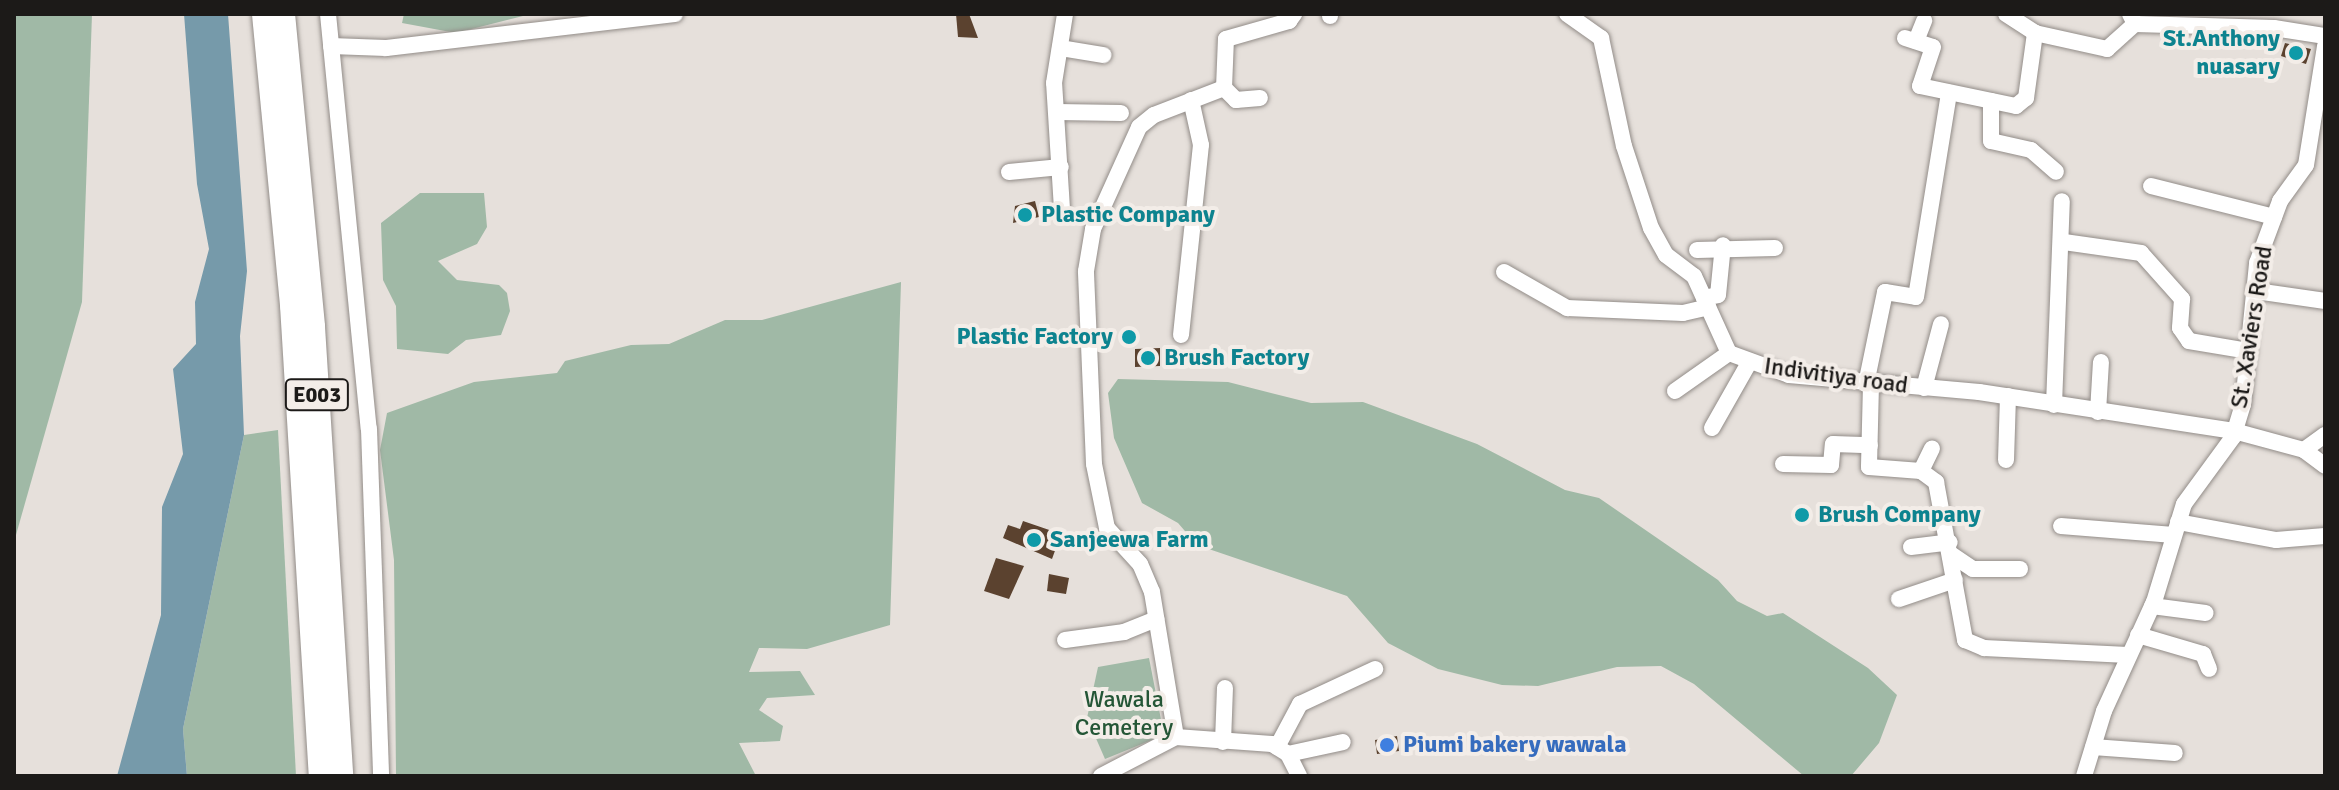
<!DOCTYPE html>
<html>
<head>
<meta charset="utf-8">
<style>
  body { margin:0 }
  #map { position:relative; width:2339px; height:790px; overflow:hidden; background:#e6e0db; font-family:Signika,sans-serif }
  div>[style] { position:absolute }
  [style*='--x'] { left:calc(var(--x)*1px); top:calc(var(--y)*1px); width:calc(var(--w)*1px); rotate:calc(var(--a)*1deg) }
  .green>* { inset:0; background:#a0b9a6 }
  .water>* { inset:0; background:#769aaa }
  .building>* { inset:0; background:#5b422f }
  .roads { filter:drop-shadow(0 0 2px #928c88) drop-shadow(0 0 2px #928c88) }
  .minor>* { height:16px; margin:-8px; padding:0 8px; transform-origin:8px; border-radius:8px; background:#fff }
  .highway>* { height:24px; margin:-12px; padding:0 12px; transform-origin:12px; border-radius:12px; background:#fff }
  .dots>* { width:22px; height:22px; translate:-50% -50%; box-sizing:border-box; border:4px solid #f3ede8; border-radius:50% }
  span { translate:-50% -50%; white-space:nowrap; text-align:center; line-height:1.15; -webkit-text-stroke:8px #f3ede8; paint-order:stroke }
  .shield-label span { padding:2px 6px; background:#f3ede8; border:2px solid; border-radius:6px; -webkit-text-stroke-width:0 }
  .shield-label { font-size:22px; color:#1c1a18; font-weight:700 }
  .culture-label { font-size:24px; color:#0d838f; font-weight:700 }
  .right { translate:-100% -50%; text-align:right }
  .left { translate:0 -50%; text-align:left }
  .street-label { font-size:24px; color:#1c1a18 }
  .park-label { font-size:24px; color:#245636 }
  .shop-label { font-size:24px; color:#366cbe; font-weight:700 }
  .frame { position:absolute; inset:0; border:16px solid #1c1a18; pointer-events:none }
</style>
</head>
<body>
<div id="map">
  <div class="green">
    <div style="clip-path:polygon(14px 14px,92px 14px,82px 302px,14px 542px)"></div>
    <div style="clip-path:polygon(404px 14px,531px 14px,456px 33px,402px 23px)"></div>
    <div style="clip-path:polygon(420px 193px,484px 193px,487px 227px,477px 244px,438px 261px,457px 280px,499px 285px,507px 293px,510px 311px,501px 335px,466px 340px,448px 354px,397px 349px,396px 306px,383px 280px,381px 223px)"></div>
    <div style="clip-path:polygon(901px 282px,890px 625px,807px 649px,759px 648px,749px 672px,800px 671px,815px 695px,767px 698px,759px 710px,783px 726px,780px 741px,739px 743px,756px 776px,396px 776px,394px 560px,380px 450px,387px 413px,474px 382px,557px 373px,565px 361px,631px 345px,669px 344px,725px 320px,762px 320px)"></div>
    <div style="clip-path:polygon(1118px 379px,1228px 382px,1311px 403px,1363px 402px,1477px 444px,1565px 490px,1599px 498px,1718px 580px,1737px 601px,1767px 616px,1783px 613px,1868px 668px,1897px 695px,1879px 743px,1851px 776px,1804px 776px,1694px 684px,1661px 666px,1617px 667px,1538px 686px,1502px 685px,1438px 669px,1388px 643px,1347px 596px,1197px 545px,1178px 523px,1142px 503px,1114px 438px,1108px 393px)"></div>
    <div style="clip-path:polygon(278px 430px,296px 776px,187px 776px,183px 729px,244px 435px)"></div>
    <div style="clip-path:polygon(1149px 658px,1164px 735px,1105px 759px,1087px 718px,1098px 667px)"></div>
  </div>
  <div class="water">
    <div style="clip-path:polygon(184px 14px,228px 14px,247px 271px,240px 336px,244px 435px,183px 729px,187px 776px,117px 776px,161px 615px,162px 507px,183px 454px,173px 369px,196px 344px,195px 302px,209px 249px,197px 184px)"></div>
  </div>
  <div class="building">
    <div style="clip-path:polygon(956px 14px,969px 14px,978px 38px,958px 37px)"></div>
    <div style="clip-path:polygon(2285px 43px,2311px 49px,2306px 64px,2281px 56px)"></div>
    <div style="clip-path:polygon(1035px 201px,1039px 217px,1013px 223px,1015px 206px)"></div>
    <div style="clip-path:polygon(1160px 348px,1160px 366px,1135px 367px,1135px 349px)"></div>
    <div style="clip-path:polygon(1023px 521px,1061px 534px,1052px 559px,1003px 538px,1008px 525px,1020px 529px)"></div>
    <div style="clip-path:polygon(996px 558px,1024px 566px,1009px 599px,984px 591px)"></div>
    <div style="clip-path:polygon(1049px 574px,1069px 578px,1066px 594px,1047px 591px)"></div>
    <div style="clip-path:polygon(1397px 736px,1399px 751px,1377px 754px,1375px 740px)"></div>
  </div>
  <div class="roads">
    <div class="minor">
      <div style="--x:328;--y:14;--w:417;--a:84.4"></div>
      <div style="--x:369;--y:429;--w:347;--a:88"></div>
      <div style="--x:1330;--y:14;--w:2;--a:90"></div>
      <div style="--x:1567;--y:14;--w:42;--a:35.2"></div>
      <div style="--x:1601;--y:38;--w:110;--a:78"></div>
      <div style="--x:1624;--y:146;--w:86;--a:71.8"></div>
      <div style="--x:1651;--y:228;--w:31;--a:61"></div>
      <div style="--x:1666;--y:255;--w:35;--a:37"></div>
      <div style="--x:1694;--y:276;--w:85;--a:65.6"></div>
      <div style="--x:1729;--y:353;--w:64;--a:20.1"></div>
      <div style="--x:1789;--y:375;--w:191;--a:5.1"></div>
      <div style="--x:1979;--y:392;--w:258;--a:8.7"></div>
      <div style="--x:2234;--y:431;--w:73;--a:15.2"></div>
      <div style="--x:2304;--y:450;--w:26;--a:37"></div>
      <div style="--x:2006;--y:14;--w:35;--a:33"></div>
      <div style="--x:2035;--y:33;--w:74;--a:12.5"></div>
      <div style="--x:2107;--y:49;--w:38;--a:-42"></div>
      <div style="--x:2130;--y:14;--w:11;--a:63"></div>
      <div style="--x:2135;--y:24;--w:139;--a:1.6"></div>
      <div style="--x:2274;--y:28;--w:52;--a:8.9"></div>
      <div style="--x:1905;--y:38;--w:29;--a:18"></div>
      <div style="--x:1933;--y:47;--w:41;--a:108.4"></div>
      <div style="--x:1920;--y:86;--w:98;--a:11.8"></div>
      <div style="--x:2016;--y:106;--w:13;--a:-39"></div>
      <div style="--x:2026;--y:98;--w:66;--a:-82.1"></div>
      <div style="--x:1916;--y:41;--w:22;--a:-68"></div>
      <div style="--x:331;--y:46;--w:55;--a:2.1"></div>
      <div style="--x:386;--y:48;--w:291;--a:-6.7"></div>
      <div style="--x:1060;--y:48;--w:44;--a:9.2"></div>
      <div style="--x:1224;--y:88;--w:17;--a:45"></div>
      <div style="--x:1236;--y:100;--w:24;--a:-5"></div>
      <div style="--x:1991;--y:101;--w:40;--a:90"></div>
      <div style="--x:1991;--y:141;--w:41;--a:12.7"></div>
      <div style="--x:2031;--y:150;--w:33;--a:41"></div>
      <div style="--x:1057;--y:112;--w:64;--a:0.9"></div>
      <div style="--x:1009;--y:172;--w:52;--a:-5.5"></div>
      <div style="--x:2151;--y:186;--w:127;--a:14.1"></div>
      <div style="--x:1062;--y:209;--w:126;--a:-93.6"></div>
      <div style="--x:1054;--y:83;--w:70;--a:-80.9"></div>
      <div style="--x:2064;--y:242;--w:78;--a:8.1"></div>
      <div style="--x:2141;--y:253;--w:62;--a:48.3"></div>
      <div style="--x:2182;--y:299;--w:29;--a:94"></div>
      <div style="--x:2180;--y:328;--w:16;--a:55"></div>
      <div style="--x:2189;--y:341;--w:61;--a:9.5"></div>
      <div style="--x:1697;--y:250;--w:78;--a:-1.5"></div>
      <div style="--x:1504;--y:272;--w:73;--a:29.7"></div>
      <div style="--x:1567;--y:308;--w:116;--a:2.5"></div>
      <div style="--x:1683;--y:313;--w:26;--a:-13"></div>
      <div style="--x:2256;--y:291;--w:70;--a:8.2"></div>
      <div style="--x:1704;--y:298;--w:14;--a:-12"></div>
      <div style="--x:1718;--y:295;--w:50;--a:-84.3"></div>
      <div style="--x:1181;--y:335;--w:191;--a:-84"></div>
      <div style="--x:1201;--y:145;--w:46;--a:-102.5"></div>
      <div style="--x:1866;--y:384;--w:94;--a:-78.3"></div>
      <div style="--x:1885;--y:292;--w:31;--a:9"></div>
      <div style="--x:1916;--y:297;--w:207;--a:-80.8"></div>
      <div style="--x:1871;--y:384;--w:83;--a:91.4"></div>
      <div style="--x:1869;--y:467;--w:52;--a:4.4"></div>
      <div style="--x:1921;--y:471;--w:19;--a:36"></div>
      <div style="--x:1936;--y:482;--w:161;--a:79.6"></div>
      <div style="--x:1965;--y:640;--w:21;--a:23"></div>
      <div style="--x:1984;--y:648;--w:144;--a:2.8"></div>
      <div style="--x:1924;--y:388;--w:66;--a:-75.1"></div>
      <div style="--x:1675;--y:391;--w:66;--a:-35.1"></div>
      <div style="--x:2054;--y:405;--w:204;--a:-87.8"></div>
      <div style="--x:2098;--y:412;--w:50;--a:-86.6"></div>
      <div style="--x:1712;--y:428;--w:75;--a:-60.4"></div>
      <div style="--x:2304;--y:450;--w:26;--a:-36"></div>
      <div style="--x:2006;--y:460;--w:64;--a:-88.2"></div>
      <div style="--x:1783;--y:464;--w:48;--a:1.2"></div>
      <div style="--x:1831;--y:465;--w:21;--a:-85"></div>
      <div style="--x:1833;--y:444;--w:37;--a:2"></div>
      <div style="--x:1921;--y:471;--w:25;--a:-64"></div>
      <div style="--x:2178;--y:522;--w:100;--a:10.4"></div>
      <div style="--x:2276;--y:540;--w:49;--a:-4.7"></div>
      <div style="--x:2061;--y:526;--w:113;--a:4.6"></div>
      <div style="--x:1911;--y:547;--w:39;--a:-7"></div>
      <div style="--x:1952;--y:555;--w:25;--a:34"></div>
      <div style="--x:1973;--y:569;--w:47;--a:0"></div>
      <div style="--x:1899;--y:599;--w:59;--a:-18.7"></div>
      <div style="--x:2152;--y:606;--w:54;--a:7.4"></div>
      <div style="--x:2138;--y:635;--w:68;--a:16.3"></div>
      <div style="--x:2203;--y:654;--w:16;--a:68"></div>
      <div style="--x:1065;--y:640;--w:60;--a:-7.7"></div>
      <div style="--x:1124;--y:632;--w:35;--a:-22"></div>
      <div style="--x:1176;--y:737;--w:147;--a:-99.4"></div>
      <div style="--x:1152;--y:592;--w:30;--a:-113"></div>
      <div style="--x:1140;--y:564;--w:49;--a:-132.5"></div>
      <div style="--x:1107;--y:528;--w:65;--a:-101.5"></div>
      <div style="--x:1094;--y:464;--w:193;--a:-92.4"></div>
      <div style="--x:1086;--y:271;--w:43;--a:-80.5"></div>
      <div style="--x:1093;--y:229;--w:112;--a:-65.7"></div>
      <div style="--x:1139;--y:127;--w:19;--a:-39"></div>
      <div style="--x:1154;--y:115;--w:75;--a:-21.1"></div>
      <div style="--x:1224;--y:88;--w:49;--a:-87.7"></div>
      <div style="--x:1226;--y:39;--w:66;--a:-15.9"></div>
      <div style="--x:1289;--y:21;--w:9;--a:-54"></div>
      <div style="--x:1176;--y:737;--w:96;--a:4.2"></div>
      <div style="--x:1272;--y:744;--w:19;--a:32"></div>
      <div style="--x:1288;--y:754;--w:25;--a:63"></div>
      <div style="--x:1223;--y:742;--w:54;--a:-87.9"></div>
      <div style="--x:1277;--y:747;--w:49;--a:-61.9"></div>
      <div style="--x:1300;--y:704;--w:83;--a:-25"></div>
      <div style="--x:2093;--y:747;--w:82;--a:4.2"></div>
      <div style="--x:1288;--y:754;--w:56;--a:-12.3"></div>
      <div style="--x:1101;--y:776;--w:85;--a:-27.5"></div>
      <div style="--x:2084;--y:776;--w:68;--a:-72.9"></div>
      <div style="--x:2104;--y:711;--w:120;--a:-65.4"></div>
      <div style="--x:2154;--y:602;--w:102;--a:-73"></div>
      <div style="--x:2184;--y:504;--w:83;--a:-53.8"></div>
      <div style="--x:2233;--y:437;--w:34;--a:-73"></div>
      <div style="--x:2243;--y:404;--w:142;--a:-84.3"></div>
      <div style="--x:2257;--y:263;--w:66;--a:-69.6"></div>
      <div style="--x:2280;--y:201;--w:44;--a:-54.2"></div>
      <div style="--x:2306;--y:165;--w:121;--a:-80.9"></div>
    </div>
    <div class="highway">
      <div style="--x:264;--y:14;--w:292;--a:84.5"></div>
      <div style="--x:292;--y:305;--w:472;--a:86.5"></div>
      <div style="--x:283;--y:14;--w:314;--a:84.5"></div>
      <div style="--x:313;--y:327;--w:450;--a:86.4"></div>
    </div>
  </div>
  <div class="dots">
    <div style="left:2296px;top:53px;background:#0f9aa8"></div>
    <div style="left:1025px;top:215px;background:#0f9aa8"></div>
    <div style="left:1129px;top:337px;background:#0f9aa8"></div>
    <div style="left:1148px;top:358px;background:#0f9aa8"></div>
    <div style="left:1802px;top:515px;background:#0f9aa8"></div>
    <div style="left:1034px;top:540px;background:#0f9aa8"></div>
    <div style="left:1387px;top:745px;background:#3f7fe0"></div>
  </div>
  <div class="shield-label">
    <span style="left:317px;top:395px">E003</span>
  </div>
  <div class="culture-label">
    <span class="right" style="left:2280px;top:53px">St.Anthony<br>nuasary</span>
    <span class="left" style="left:1041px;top:215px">Plastic Company</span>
    <span class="right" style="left:1113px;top:337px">Plastic Factory</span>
    <span class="left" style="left:1164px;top:358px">Brush Factory</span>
    <span class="left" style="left:1818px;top:515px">Brush Company</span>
    <span class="left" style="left:1050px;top:540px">Sanjeewa Farm</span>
  </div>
  <div class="street-label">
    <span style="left:2252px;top:327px;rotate:-81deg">St. Xaviers Road</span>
    <span style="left:1836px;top:376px;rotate:8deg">Indivitiya road</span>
  </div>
  <div class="park-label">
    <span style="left:1124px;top:714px">Wawala<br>Cemetery</span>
  </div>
  <div class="shop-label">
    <span class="left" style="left:1403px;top:745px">Piumi bakery wawala</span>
  </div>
  <div class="frame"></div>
</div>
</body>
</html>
